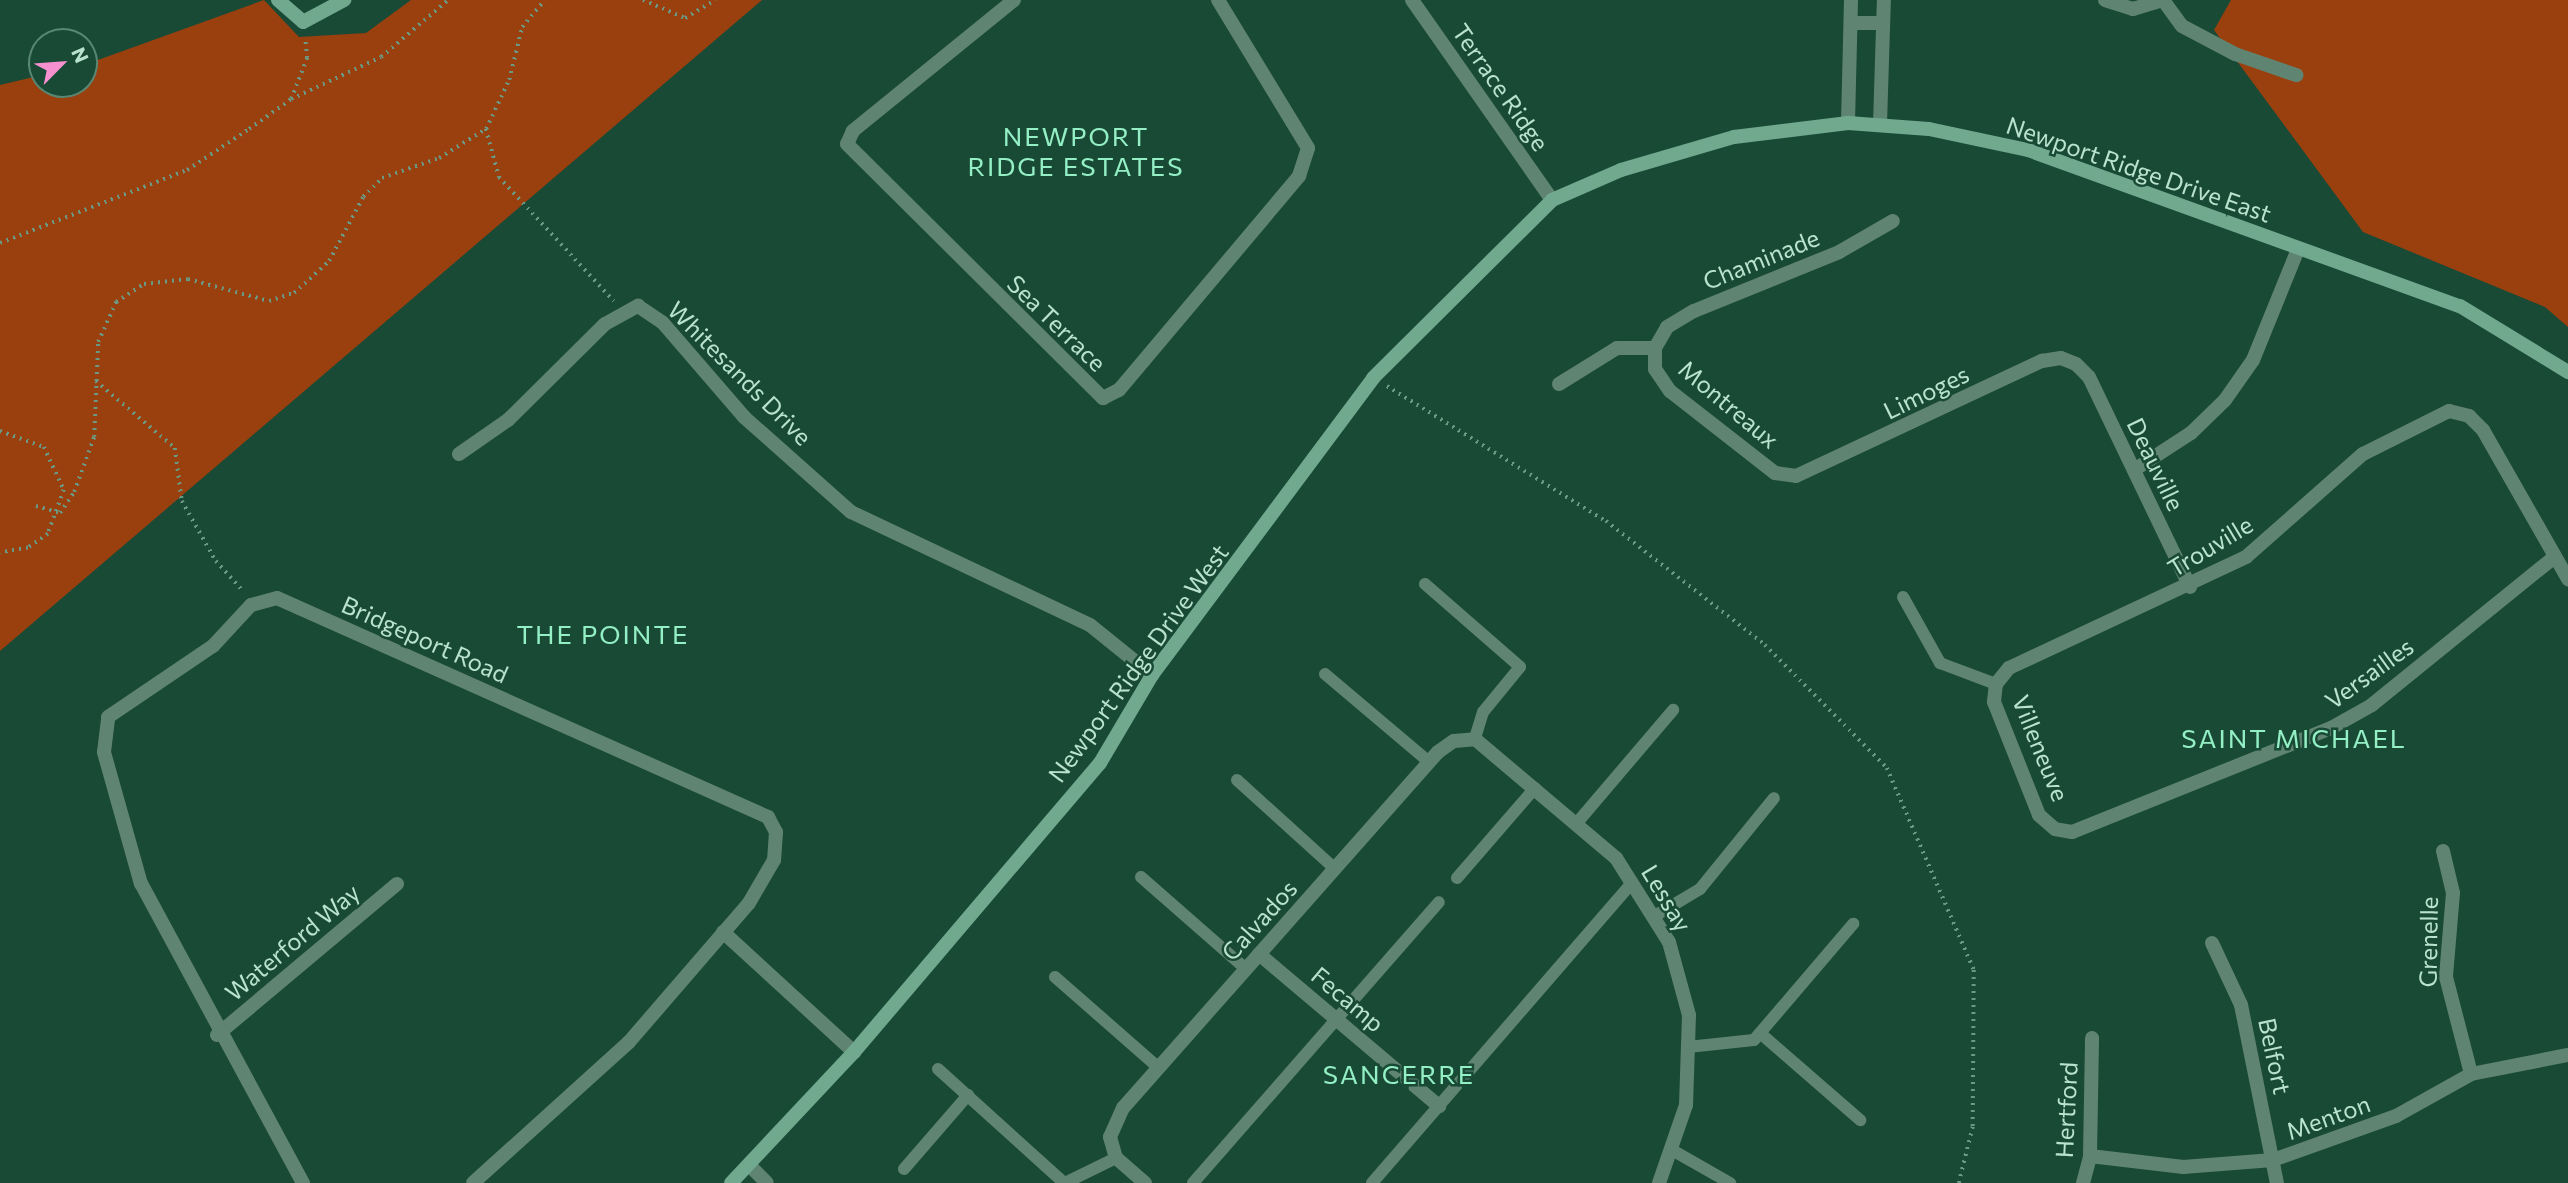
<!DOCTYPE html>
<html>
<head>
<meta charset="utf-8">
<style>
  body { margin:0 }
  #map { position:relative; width:2568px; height:1183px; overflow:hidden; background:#194a36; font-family:Commissioner,sans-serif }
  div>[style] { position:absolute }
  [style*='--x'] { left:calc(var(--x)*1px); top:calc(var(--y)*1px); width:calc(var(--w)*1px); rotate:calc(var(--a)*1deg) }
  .green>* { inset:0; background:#9a3f0e }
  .path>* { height:3.5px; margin-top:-1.75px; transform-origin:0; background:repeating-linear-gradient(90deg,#6b9984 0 2px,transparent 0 7px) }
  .lane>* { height:12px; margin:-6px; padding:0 6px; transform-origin:6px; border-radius:6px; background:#608472 }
  .street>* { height:14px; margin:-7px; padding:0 7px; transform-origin:7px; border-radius:7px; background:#608472 }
  .secondary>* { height:14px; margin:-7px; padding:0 7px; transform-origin:7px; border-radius:7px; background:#70a98e }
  span { translate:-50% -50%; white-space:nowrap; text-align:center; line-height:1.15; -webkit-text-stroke:5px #194a36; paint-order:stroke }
  .street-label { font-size:24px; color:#b9e3ce }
  .neighbourhood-label { font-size:26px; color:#94efc5; letter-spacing:2px }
  .north { position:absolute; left:28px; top:28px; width:70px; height:70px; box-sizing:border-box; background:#194a36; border:2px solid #598773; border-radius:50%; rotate:65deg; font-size:19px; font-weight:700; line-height:28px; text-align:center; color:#b9e3ce }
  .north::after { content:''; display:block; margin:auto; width:24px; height:32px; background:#f690cf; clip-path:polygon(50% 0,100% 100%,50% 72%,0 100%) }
</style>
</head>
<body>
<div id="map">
  <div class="green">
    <div style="clip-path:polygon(264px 0,299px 37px,366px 33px,411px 0,762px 0,0 651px,0 85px,42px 75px,42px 84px,84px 84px,84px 65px)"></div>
    <div style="clip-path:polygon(2231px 0,2568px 0,2568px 327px,2545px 307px,2363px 232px,2214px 30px)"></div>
  </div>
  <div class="path">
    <div style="--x:643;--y:0;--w:46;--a:23.2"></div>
    <div style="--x:685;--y:18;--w:35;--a:-31"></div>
    <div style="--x:291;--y:99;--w:99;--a:-25"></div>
    <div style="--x:381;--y:57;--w:88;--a:-40.4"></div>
    <div style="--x:486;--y:129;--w:50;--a:74.8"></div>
    <div style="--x:499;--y:177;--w:169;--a:47.2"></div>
    <div style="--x:0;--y:243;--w:201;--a:-21.3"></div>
    <div style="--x:187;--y:170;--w:74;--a:-33.5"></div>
    <div style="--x:249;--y:129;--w:52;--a:-35.5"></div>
    <div style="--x:291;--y:99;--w:44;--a:-68.7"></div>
    <div style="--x:307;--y:58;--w:19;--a:-96"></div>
    <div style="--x:96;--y:381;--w:104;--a:40.3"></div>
    <div style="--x:175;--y:448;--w:53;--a:82.5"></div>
    <div style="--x:182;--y:501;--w:69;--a:60.5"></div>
    <div style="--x:216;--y:561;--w:40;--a:48"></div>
    <div style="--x:1387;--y:386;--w:257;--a:31.7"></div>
    <div style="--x:1606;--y:521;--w:202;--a:37.9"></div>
    <div style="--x:1765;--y:645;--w:173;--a:45.2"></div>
    <div style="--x:1887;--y:768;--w:220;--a:66.7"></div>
    <div style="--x:1974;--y:970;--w:157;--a:90.4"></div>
    <div style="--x:1973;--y:1127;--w:58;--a:104"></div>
    <div style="--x:0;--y:431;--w:47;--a:20"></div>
    <div style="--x:44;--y:447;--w:47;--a:65.1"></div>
    <div style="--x:64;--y:490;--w:47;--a:110"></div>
    <div style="--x:48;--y:534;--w:24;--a:145"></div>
    <div style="--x:28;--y:548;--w:28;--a:170"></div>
    <div style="--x:36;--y:506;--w:25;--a:16"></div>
    <div style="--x:60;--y:513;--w:25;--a:-56"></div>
    <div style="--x:74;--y:492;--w:59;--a:-70"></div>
    <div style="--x:94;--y:437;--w:95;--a:-87.6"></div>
    <div style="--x:98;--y:342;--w:44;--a:-65.8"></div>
    <div style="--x:116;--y:302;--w:33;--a:-33"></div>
    <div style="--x:144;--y:284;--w:44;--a:-6.5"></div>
    <div style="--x:188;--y:279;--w:84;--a:15.2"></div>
    <div style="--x:269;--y:301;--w:26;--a:-18"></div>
    <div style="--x:294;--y:293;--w:47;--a:-42.4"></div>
    <div style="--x:329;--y:261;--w:72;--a:-62"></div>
    <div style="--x:363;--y:197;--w:27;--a:-45"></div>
    <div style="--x:382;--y:178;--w:60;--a:-19.3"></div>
    <div style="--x:439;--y:158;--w:55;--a:-31.7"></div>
    <div style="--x:486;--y:129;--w:54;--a:-64.9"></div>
    <div style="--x:509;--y:80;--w:55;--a:-76.2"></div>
    <div style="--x:522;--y:27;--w:35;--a:-50"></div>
  </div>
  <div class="lane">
    <div style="--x:1425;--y:584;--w:126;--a:41.1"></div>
    <div style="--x:1520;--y:667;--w:58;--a:129.4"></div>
    <div style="--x:1483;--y:712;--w:28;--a:107"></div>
    <div style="--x:1903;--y:597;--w:76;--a:60.7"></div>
    <div style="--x:1940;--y:663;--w:60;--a:20.6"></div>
    <div style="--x:1325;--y:674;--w:136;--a:40.2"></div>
    <div style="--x:1237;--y:780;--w:132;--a:42.2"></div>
    <div style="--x:1576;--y:824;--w:150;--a:-49.6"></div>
    <div style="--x:1141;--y:877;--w:140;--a:41.2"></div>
    <div style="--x:1457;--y:878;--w:119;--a:-49.1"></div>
    <div style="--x:1653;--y:917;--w:55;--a:-30.8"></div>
    <div style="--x:1700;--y:889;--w:117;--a:-50.9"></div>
    <div style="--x:1055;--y:977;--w:138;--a:41.2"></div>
    <div style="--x:1760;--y:1033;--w:133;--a:41"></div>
    <div style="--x:1688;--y:1047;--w:66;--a:-6.1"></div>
    <div style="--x:1754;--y:1040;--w:153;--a:-49.5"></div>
    <div style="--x:938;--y:1069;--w:170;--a:42.1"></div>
    <div style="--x:1672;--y:1150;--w:67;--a:29.6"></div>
    <div style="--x:904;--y:1169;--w:98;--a:-49.1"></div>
    <div style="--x:1065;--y:1183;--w:57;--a:-26.1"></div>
    <div style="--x:1193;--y:1183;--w:373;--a:-48.8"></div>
    <div style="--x:1372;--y:1183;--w:397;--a:-49.1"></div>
  </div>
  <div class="street">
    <div style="--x:1014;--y:0;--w:208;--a:140.9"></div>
    <div style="--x:853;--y:131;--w:14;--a:115"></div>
    <div style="--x:847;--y:144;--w:361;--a:44.8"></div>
    <div style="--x:1103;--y:398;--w:18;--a:-27"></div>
    <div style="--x:1119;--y:390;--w:280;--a:-49.9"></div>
    <div style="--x:1299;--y:176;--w:29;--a:-72"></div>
    <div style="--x:1308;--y:148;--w:173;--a:-121.3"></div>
    <div style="--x:1412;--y:0;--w:244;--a:55"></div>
    <div style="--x:2105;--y:0;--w:29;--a:18"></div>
    <div style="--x:2133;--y:9;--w:30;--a:-17"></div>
    <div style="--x:2163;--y:0;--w:32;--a:54"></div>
    <div style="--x:2182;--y:26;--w:60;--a:27.8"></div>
    <div style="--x:2235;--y:54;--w:65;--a:19"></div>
    <div style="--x:1851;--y:23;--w:32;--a:0"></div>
    <div style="--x:1848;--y:123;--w:123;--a:-88.6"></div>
    <div style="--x:1880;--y:124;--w:124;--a:-88.2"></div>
    <div style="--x:1655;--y:348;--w:21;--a:90"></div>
    <div style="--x:1655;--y:369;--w:27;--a:56"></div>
    <div style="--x:1670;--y:391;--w:133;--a:38"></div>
    <div style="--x:1775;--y:473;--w:21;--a:8"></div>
    <div style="--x:1796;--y:476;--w:272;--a:-25.1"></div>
    <div style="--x:2042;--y:361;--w:19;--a:-9"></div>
    <div style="--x:2061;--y:358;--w:16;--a:22"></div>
    <div style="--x:2076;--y:364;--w:18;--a:45"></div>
    <div style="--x:2089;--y:377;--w:233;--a:64.3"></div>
    <div style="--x:1655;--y:348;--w:24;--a:-60"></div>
    <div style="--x:1667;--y:327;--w:31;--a:-31"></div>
    <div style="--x:1694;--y:311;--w:157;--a:-22.1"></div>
    <div style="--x:1839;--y:252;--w:62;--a:-29.9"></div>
    <div style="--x:1559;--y:384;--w:68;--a:-31.8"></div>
    <div style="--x:1617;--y:348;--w:38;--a:0"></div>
    <div style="--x:459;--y:454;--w:60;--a:-34.8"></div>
    <div style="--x:508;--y:420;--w:136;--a:-44.7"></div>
    <div style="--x:605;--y:324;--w:38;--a:-29"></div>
    <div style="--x:638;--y:306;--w:30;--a:34"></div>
    <div style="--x:663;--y:323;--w:124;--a:49.2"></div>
    <div style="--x:744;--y:417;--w:143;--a:41.6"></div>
    <div style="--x:851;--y:512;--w:264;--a:25.3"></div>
    <div style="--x:1090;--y:625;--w:80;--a:38.9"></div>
    <div style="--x:2134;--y:470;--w:68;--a:-33"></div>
    <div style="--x:2191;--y:433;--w:47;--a:-44.1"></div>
    <div style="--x:2225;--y:400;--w:49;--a:-55"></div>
    <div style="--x:2253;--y:360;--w:120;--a:-67.9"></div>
    <div style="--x:2552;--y:559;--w:232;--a:141"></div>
    <div style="--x:2372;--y:705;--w:47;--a:150.7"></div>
    <div style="--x:2331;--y:728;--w:279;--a:158.1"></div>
    <div style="--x:2072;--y:832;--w:17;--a:-170"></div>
    <div style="--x:2055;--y:829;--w:21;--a:-139"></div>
    <div style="--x:2039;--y:815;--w:122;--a:-111.7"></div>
    <div style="--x:1994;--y:702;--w:18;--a:-84"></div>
    <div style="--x:1996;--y:684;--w:21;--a:-51"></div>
    <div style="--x:2009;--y:668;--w:262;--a:-25.1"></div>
    <div style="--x:2246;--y:557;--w:156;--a:-41.4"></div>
    <div style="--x:2363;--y:454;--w:96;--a:-26.6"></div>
    <div style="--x:2449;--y:411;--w:21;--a:14"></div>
    <div style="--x:2469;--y:416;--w:20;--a:45"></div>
    <div style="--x:2483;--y:430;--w:172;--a:60.3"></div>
    <div style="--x:2443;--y:851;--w:43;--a:76.6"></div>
    <div style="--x:2453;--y:893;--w:84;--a:94.8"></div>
    <div style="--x:2446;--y:977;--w:100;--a:75.5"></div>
    <div style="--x:723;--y:932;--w:178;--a:42.5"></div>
    <div style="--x:2212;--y:943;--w:68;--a:64.9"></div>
    <div style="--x:2241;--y:1005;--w:182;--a:78.6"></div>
    <div style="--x:1259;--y:954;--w:236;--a:40.2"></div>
    <div style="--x:217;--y:1035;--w:235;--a:-40"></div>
    <div style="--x:2090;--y:1156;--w:94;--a:6.7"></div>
    <div style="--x:2183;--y:1167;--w:90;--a:-4.4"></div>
    <div style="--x:2273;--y:1160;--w:131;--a:-19.7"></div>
    <div style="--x:2396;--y:1116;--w:86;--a:-29.2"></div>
    <div style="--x:2471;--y:1074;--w:99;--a:-11.1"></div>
    <div style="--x:749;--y:1165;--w:25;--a:45"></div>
    <div style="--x:303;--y:1183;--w:340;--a:-118.4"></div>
    <div style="--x:141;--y:884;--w:137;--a:-105.7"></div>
    <div style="--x:104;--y:752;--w:35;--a:-83"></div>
    <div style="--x:108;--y:717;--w:127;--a:-34.1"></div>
    <div style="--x:213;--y:646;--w:56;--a:-47.2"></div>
    <div style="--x:251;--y:605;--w:27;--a:-15"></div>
    <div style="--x:277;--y:598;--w:538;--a:24.04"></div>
    <div style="--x:768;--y:817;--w:17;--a:62"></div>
    <div style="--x:776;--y:832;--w:28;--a:94"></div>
    <div style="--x:774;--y:860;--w:50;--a:120.2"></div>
    <div style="--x:749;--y:903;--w:184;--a:130.8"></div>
    <div style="--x:629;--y:1042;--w:210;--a:137.9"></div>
    <div style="--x:1145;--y:1183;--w:38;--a:-139"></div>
    <div style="--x:1116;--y:1158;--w:22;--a:-106"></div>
    <div style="--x:1110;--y:1137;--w:32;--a:-66"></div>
    <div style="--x:1123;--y:1108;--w:475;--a:-48.5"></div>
    <div style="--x:1438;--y:752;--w:19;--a:-35"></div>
    <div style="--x:1454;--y:741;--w:21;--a:-5"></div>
    <div style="--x:1475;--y:739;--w:185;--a:40.2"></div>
    <div style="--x:1616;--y:858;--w:99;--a:57.8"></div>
    <div style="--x:1669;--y:942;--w:76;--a:74.7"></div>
    <div style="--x:1689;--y:1015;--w:90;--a:91.9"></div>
    <div style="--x:1686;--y:1105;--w:83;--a:109.1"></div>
    <div style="--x:2083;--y:1183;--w:28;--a:-75"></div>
    <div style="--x:2090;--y:1156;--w:118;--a:-89"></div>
  </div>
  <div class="secondary">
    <div style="--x:278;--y:0;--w:33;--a:41"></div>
    <div style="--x:303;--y:22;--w:47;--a:-28.2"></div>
    <div style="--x:731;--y:1183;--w:180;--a:-46.8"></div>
    <div style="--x:854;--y:1052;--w:380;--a:-49.6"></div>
    <div style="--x:1100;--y:763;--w:102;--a:-59.4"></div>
    <div style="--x:1152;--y:675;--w:370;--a:-53.3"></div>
    <div style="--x:1373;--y:378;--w:252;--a:-44.8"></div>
    <div style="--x:1552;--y:200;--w:75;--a:-23.5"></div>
    <div style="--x:1621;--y:170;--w:118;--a:-16.3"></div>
    <div style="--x:1734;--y:137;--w:115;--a:-7"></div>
    <div style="--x:1848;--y:123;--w:81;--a:4.2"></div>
    <div style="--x:1929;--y:129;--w:101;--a:12"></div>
    <div style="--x:2028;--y:150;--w:459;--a:19.9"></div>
    <div style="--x:2460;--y:306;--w:127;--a:31.4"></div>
  </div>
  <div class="street-label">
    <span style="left:1501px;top:87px;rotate:55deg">Terrace Ridge</span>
    <span style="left:2139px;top:169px;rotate:19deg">Newport Ridge Drive East</span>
    <span style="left:1761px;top:259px;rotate:-22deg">Chaminade</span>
    <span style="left:1057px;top:323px;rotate:44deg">Sea Terrace</span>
    <span style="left:740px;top:373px;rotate:45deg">Whitesands Drive</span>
    <span style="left:1926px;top:392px;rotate:-26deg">Limoges</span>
    <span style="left:1729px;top:404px;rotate:40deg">Montreaux</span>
    <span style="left:2156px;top:464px;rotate:64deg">Deauville</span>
    <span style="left:2210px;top:546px;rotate:-31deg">Trouville</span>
    <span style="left:425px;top:639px;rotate:24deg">Bridgeport Road</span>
    <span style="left:1138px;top:663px;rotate:-54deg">Newport Ridge Drive West</span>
    <span style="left:2369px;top:673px;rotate:-36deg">Versailles</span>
    <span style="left:2041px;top:748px;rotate:68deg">Villeneuve</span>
    <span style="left:1667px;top:898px;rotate:59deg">Lessay</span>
    <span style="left:1259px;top:920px;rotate:-48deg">Calvados</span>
    <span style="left:292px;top:942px;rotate:-40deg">Waterford Way</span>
    <span style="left:2428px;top:942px;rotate:-89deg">Grenelle</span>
    <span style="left:1348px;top:999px;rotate:40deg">Fecamp</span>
    <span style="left:2275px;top:1056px;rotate:78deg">Belfort</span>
    <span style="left:2066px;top:1110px;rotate:-87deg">Hertford</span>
    <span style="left:2328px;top:1117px;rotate:-20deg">Menton</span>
  </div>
  <div class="neighbourhood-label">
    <span style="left:1076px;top:151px">NEWPORT<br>RIDGE ESTATES</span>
    <span style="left:603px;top:634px">THE POINTE</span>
    <span style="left:2294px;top:738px">SAINT MICHAEL</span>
    <span style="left:1399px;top:1074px">SANCERRE</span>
  </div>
  <div class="north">N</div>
</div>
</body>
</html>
